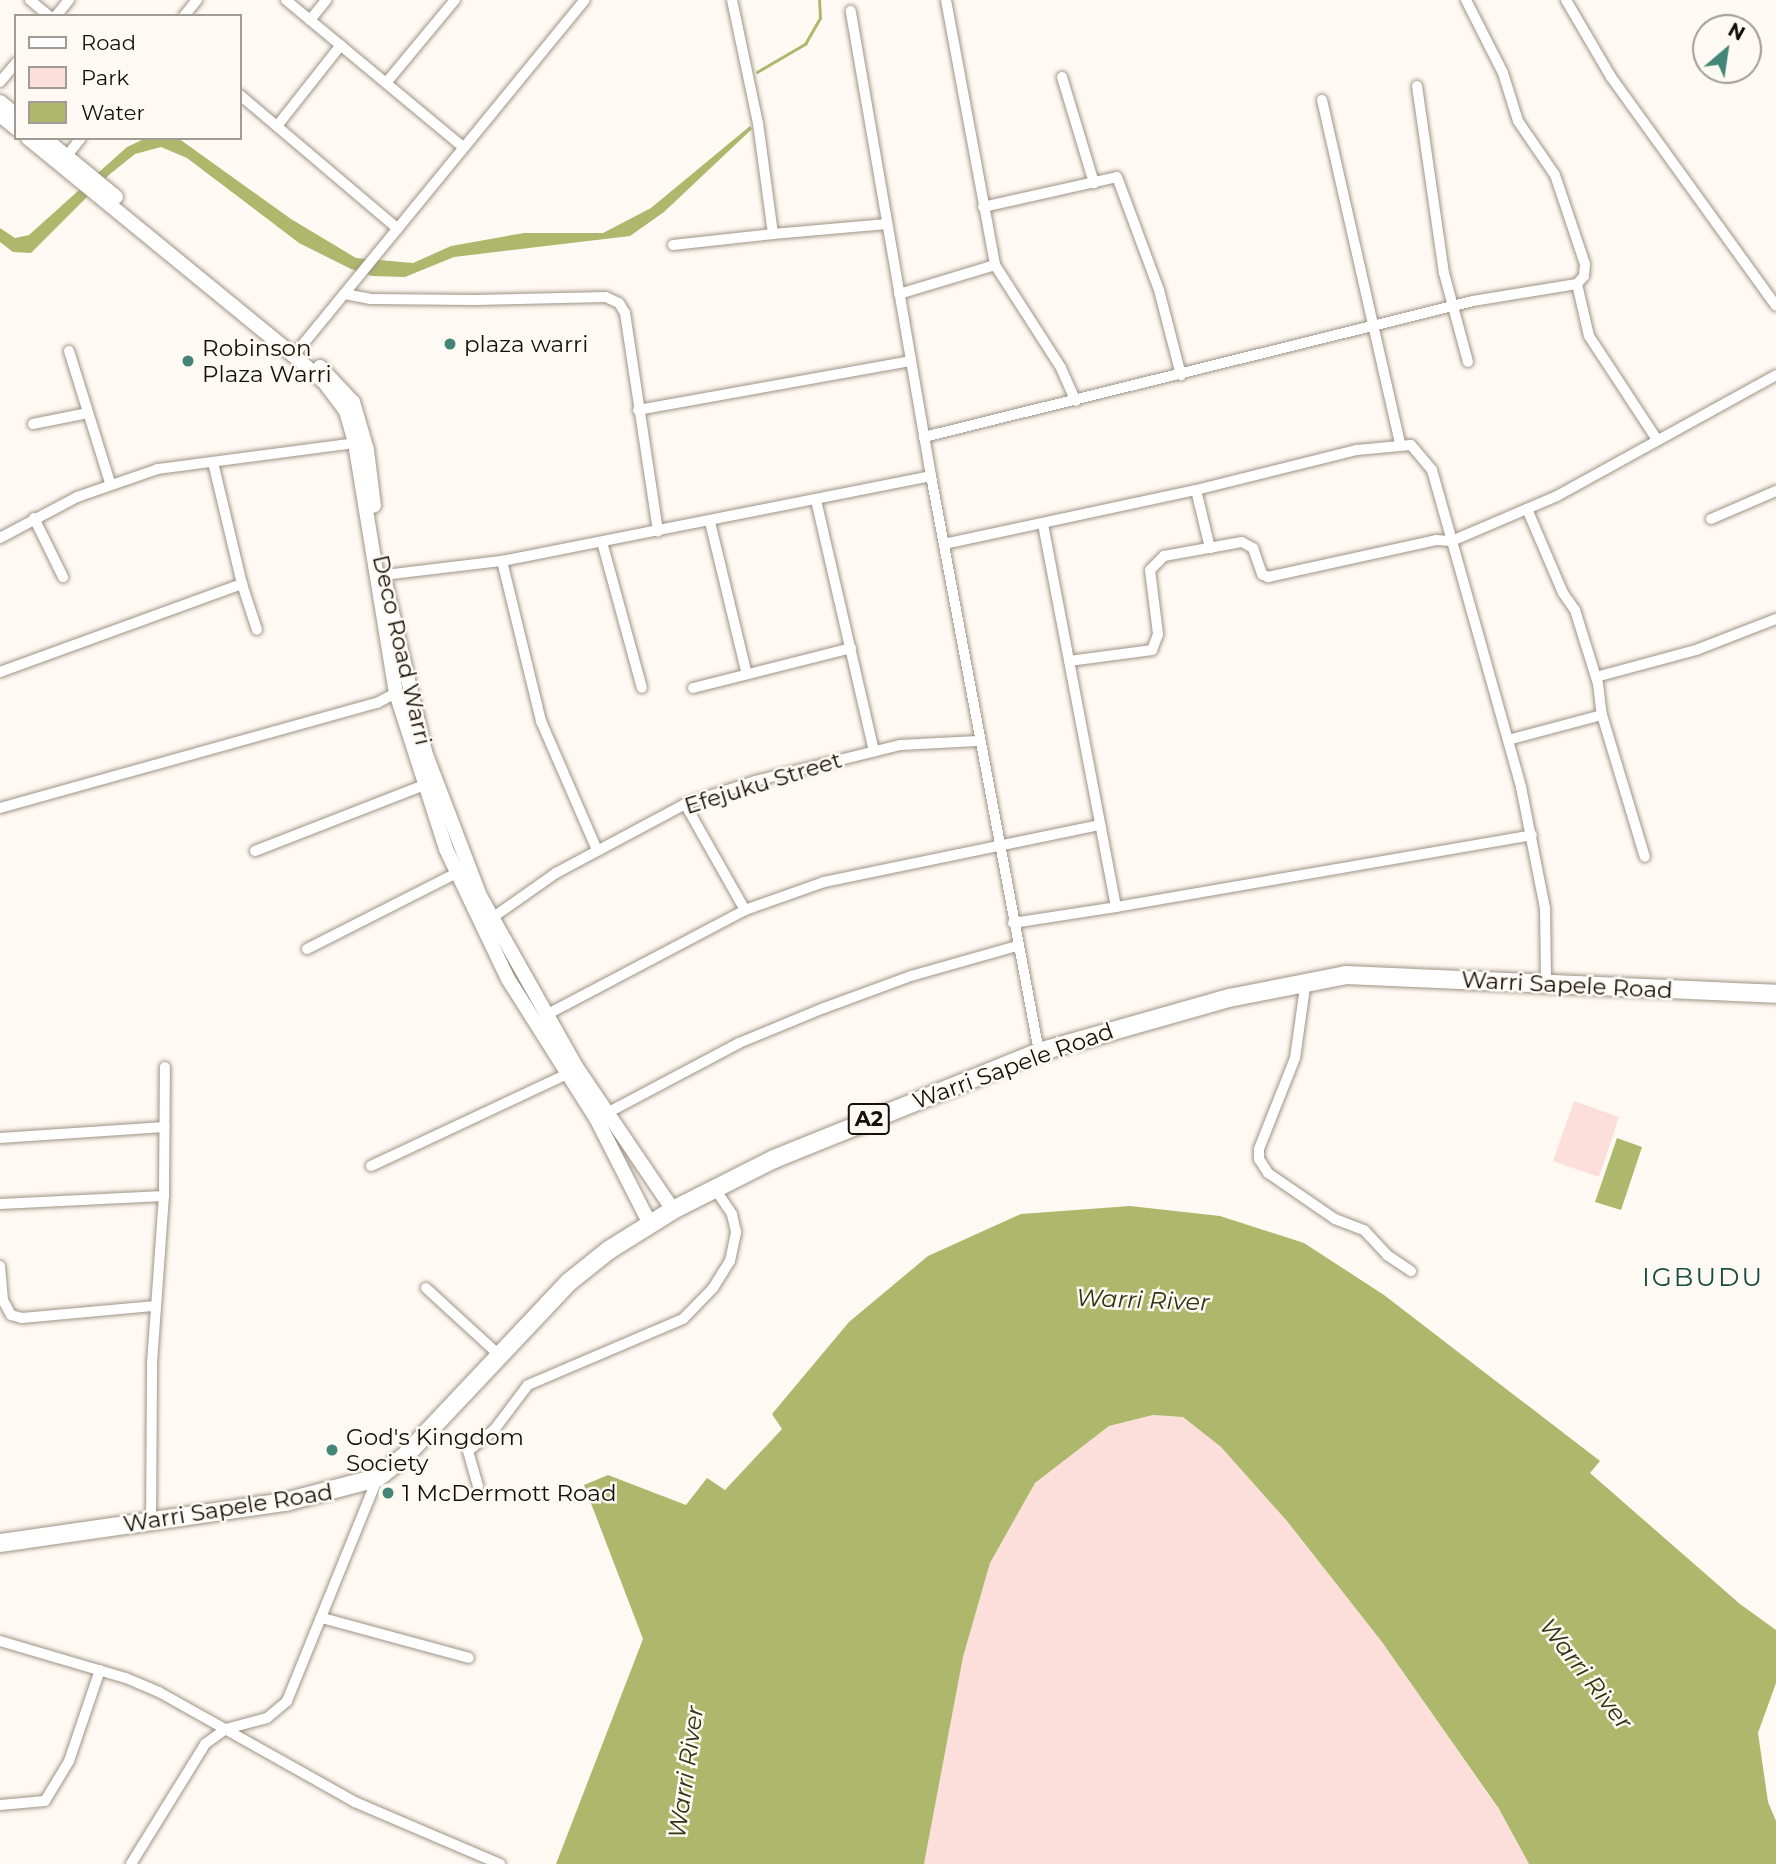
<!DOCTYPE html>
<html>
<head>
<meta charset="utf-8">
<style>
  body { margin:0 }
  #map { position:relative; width:1776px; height:1864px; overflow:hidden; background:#fef9f2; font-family:Montserrat,sans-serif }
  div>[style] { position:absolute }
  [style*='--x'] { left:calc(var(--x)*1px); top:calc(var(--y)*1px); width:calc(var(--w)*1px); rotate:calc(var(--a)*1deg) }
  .green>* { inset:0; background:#fcdfda }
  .water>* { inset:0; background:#aeb86c }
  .pier>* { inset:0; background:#fef9f2 }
  .stream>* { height:2.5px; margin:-1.25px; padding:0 1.25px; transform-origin:1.25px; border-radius:1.25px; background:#aeb86c }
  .roads { filter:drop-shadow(0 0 2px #9f9385) drop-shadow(0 0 2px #9f9385) }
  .street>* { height:10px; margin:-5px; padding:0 5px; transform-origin:5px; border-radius:5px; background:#fff }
  .secondary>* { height:14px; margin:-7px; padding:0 7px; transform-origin:7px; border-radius:7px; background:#fff }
  .highway>* { height:18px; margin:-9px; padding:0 9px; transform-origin:9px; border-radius:9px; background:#fff }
  .dots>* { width:19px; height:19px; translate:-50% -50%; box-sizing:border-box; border:4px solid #fef9f2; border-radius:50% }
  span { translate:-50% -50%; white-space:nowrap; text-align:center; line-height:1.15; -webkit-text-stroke:5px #fef9f2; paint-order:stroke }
  .shield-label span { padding:2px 5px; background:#fef9f2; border:2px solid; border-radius:5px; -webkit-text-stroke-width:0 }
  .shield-label { font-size:21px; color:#14100a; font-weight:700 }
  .poi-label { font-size:23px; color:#14100a }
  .left { translate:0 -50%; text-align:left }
  .street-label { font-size:23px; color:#14100a }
  .water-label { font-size:24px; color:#303413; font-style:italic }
  .quarter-label { font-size:26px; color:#154d43; letter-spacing:2px }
  .legend { position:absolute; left:14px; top:14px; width:228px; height:126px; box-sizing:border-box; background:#fef9f2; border:2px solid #a09c95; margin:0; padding:9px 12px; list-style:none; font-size:21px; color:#14100a }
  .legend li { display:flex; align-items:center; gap:14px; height:35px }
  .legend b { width:35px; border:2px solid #a09c95 }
  .north { position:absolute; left:1692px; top:14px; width:70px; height:70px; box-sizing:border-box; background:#fef9f2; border:2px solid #a09c95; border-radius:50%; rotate:29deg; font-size:19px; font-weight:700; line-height:28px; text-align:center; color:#14100a }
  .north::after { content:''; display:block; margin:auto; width:24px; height:32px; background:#438678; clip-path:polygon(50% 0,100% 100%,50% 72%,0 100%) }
</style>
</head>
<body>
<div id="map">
  <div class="green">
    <div style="clip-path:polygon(1574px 1101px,1619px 1117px,1599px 1177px,1553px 1161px)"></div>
    <div style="clip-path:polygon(1153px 1415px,1183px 1417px,1221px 1447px,1287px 1521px,1382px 1642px,1499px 1810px,1529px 1864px,924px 1864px,963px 1657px,990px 1563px,1035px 1483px,1109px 1426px)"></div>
  </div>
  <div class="water">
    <div style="clip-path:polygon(750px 126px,752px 129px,664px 212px,630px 236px,454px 257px,405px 277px,372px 276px,351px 269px,299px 243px,187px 158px,161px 147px,135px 154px,110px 174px,31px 253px,13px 252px,0 242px,0 228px,15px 238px,29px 235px,127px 147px,146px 138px,178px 138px,291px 219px,356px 258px,413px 263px,451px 246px,524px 233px,603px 233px,651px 208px)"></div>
    <div style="clip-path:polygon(1617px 1138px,1642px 1147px,1621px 1210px,1595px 1202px)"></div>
    <div style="clip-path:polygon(1130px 1206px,1220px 1216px,1304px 1243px,1384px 1295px,1600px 1461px,1590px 1473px,1740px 1604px,1776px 1630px,1776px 1864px,1529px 1864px,1499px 1809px,1382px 1642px,1287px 1521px,1221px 1447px,1183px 1417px,1153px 1415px,1109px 1426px,1035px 1483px,990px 1563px,963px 1657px,924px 1864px,556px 1864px,643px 1639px,584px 1485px,608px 1475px,686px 1505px,707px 1478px,725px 1490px,782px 1429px,772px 1414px,849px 1322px,928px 1256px,1021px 1214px)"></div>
  </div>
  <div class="pier">
    <div style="clip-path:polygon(1776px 1683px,1776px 1821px,1768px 1802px,1758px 1733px)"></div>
  </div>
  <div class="stream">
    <div style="--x:757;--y:72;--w:56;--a:-30.3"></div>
    <div style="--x:805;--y:44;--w:30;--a:-60"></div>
    <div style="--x:820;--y:18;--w:18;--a:-93"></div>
  </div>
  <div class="roads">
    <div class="street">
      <div style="--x:30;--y:0;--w:25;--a:40"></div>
      <div style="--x:286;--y:0;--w:231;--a:39.7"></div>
      <div style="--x:732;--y:0;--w:126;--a:78.1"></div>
      <div style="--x:758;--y:123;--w:112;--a:82.3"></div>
      <div style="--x:773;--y:234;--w:114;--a:-5"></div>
      <div style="--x:946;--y:0;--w:269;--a:79.5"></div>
      <div style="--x:995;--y:265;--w:122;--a:57.3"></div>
      <div style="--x:1061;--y:368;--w:36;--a:66"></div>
      <div style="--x:1466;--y:0;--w:82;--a:63.1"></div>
      <div style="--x:1503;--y:73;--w:50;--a:72.6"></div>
      <div style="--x:1518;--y:121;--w:65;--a:55.6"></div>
      <div style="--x:1555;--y:175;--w:94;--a:71.4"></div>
      <div style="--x:1585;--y:264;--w:12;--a:95"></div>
      <div style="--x:1584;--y:276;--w:11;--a:131"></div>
      <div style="--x:1577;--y:284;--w:53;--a:77"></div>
      <div style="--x:1589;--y:336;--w:122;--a:56.7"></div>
      <div style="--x:1566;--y:0;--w:89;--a:59.7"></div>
      <div style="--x:1611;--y:77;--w:282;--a:54.2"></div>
      <div style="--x:56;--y:16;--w:21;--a:-51"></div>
      <div style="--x:184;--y:16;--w:21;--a:-51"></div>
      <div style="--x:310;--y:20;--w:26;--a:-51"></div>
      <div style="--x:1062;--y:77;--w:111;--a:73.2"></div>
      <div style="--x:0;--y:82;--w:25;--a:-50"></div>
      <div style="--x:386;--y:83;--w:108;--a:-50.3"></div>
      <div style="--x:1417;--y:86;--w:189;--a:81.8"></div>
      <div style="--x:1444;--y:273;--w:92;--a:74.9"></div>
      <div style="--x:240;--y:95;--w:207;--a:40.3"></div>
      <div style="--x:1322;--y:100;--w:353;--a:77.2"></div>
      <div style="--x:277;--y:126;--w:103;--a:-51.7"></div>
      <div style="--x:66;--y:157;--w:24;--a:-52"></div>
      <div style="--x:983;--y:207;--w:137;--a:-12.6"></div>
      <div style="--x:1117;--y:177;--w:121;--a:69.6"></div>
      <div style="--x:1159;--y:290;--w:88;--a:75.5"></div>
      <div style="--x:673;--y:245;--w:101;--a:-6.3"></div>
      <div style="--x:345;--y:294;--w:25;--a:11"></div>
      <div style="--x:370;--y:299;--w:105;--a:0.5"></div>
      <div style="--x:475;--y:300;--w:131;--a:-1.3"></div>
      <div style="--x:606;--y:297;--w:14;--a:25"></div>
      <div style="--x:619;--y:303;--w:12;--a:59"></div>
      <div style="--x:625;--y:313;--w:221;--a:81.4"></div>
      <div style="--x:899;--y:294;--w:100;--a:-16.8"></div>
      <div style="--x:299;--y:349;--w:451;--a:-50.7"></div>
      <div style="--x:69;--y:351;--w:138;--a:72.7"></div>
      <div style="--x:638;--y:410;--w:277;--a:-10.2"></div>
      <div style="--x:33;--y:424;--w:56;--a:-11.3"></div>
      <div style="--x:924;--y:437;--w:566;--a:-13.91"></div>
      <div style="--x:1473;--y:301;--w:105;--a:-9.3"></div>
      <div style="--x:931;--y:476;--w:586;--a:79.38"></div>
      <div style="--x:1196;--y:490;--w:60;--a:76.4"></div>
      <div style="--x:816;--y:500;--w:258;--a:77"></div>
      <div style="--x:1527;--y:509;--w:91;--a:66.8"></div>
      <div style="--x:1563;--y:593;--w:21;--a:55"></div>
      <div style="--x:1575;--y:610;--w:77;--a:72.7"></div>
      <div style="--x:1598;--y:684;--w:31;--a:83"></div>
      <div style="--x:34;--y:518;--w:66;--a:63.8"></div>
      <div style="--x:1711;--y:519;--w:71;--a:-23.3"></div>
      <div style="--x:710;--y:522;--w:153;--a:76.4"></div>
      <div style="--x:0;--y:538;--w:87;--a:-28"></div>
      <div style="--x:77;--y:497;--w:86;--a:-19.1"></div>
      <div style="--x:158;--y:469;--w:199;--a:-7.5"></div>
      <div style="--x:602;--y:542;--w:151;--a:74.7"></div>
      <div style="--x:944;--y:544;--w:258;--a:-12.1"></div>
      <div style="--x:1196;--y:490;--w:166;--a:-14"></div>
      <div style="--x:1357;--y:450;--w:54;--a:-5.3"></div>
      <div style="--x:1411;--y:445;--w:33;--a:50"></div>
      <div style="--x:1432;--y:470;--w:329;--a:74.3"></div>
      <div style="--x:1521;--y:787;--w:123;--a:78.8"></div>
      <div style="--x:1545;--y:908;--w:75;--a:89.2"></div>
      <div style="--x:502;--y:561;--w:165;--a:76.3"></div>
      <div style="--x:541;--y:721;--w:141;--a:66.5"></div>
      <div style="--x:384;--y:575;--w:119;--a:-6.8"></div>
      <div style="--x:502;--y:561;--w:437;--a:-11.2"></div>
      <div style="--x:931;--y:476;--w:472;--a:-99.8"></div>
      <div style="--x:242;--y:584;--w:48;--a:71.9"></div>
      <div style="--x:1069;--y:661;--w:84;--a:-7.5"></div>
      <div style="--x:1152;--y:650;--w:17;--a:-69"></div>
      <div style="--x:1158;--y:634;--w:64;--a:-97.1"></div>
      <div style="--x:1150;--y:570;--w:20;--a:-45"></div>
      <div style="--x:1164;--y:556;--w:79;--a:-10.2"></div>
      <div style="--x:1242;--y:542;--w:13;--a:29"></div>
      <div style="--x:1253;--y:548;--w:28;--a:71"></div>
      <div style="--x:1262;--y:574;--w:7;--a:27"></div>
      <div style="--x:1268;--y:577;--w:172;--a:-12.4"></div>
      <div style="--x:1436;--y:540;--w:16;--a:4"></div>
      <div style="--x:1452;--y:541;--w:114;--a:-23.2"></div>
      <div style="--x:1557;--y:496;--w:250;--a:-28.9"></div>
      <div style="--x:0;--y:672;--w:258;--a:-20"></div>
      <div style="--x:242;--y:584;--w:125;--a:-103.4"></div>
      <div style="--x:1596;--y:677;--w:104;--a:-15.1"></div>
      <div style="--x:1696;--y:650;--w:86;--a:-21.2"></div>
      <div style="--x:693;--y:688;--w:163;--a:-14.2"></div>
      <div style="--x:1508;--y:740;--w:97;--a:-14.9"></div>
      <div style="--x:1602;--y:715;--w:148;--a:73.2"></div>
      <div style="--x:685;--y:804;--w:122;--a:60.5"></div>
      <div style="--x:0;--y:808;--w:391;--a:-15.6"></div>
      <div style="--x:377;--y:703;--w:21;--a:-28"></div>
      <div style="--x:255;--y:851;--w:181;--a:-21.3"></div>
      <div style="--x:1116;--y:907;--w:422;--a:-9.8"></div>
      <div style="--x:492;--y:918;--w:78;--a:-35.1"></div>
      <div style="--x:556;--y:873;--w:146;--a:-28.1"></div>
      <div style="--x:685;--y:804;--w:74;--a:-18.2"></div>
      <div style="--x:755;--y:781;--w:149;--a:-13.9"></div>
      <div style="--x:900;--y:745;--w:78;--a:-2.9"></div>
      <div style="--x:1013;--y:923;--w:104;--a:-8.8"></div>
      <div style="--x:1116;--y:907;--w:390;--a:-100.8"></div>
      <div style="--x:307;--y:949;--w:175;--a:-26.9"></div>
      <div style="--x:1306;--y:980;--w:79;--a:98"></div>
      <div style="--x:1295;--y:1058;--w:98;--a:111.6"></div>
      <div style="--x:1259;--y:1149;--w:10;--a:90"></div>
      <div style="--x:1259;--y:1159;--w:17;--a:57"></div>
      <div style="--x:1268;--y:1173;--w:81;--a:34.5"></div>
      <div style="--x:1335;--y:1219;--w:31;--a:21"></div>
      <div style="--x:1364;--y:1230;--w:34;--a:47"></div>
      <div style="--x:1387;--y:1255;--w:29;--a:34"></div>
      <div style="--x:546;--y:1015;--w:225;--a:-27.8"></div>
      <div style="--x:745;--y:910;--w:84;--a:-19.5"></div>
      <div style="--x:824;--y:882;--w:282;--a:-11.7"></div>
      <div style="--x:607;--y:1113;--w:149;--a:-27.9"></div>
      <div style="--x:739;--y:1043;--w:92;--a:-22.4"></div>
      <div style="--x:824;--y:1008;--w:93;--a:-20.2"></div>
      <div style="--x:911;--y:976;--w:110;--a:-15.8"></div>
      <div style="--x:0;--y:1138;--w:165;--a:-3.8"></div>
      <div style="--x:371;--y:1166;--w:217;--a:-25.1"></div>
      <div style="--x:0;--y:1204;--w:164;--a:-2.8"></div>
      <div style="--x:0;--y:1266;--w:34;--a:85"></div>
      <div style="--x:3;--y:1300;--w:17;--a:62"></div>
      <div style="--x:11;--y:1315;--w:11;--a:15"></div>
      <div style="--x:22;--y:1318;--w:134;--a:-5.2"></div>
      <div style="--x:426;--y:1288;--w:98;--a:42.5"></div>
      <div style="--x:478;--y:1486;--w:36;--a:-106"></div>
      <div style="--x:468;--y:1451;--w:33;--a:-39"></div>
      <div style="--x:494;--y:1430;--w:56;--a:-52.9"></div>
      <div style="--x:528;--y:1385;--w:168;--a:-23.1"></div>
      <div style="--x:683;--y:1319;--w:43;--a:-45.9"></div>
      <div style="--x:713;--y:1288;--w:32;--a:-58"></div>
      <div style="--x:730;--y:1261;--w:30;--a:-78"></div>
      <div style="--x:736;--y:1232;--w:18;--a:-103"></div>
      <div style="--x:732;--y:1214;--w:29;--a:-124"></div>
      <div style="--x:151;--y:1520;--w:157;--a:-89.6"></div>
      <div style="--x:152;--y:1363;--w:167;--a:-85.9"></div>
      <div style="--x:164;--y:1196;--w:129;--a:-89.6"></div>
      <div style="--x:322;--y:1618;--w:152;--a:15.2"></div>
      <div style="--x:0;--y:1641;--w:131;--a:16.4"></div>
      <div style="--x:126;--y:1678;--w:36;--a:23"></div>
      <div style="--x:159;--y:1692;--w:225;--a:29.3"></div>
      <div style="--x:355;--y:1802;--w:158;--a:23.2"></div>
      <div style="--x:0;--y:1805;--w:45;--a:-5.1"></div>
      <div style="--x:45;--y:1801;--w:47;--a:-59"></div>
      <div style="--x:69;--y:1761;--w:96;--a:-71.2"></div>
      <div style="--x:131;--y:1864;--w:141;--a:-58.3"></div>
      <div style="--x:205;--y:1744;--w:26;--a:-36"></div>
      <div style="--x:226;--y:1729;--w:42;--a:-15"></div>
      <div style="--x:267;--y:1718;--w:26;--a:-40"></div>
      <div style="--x:287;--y:1701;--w:240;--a:-67.9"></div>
    </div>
    <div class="secondary">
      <div style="--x:0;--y:102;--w:21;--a:39"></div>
      <div style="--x:0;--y:115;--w:21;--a:39"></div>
      <div style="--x:28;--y:138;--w:343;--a:39.3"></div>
      <div style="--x:293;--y:355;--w:43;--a:41.2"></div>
      <div style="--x:325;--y:383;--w:35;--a:53"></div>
      <div style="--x:346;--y:411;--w:33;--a:74"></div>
      <div style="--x:355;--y:443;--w:253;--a:80.7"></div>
      <div style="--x:396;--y:693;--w:164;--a:72.2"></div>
      <div style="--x:446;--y:849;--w:144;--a:64.5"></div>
      <div style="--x:508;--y:979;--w:165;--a:57.7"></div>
      <div style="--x:596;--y:1118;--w:119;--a:63"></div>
      <div style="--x:44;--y:138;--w:93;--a:39.3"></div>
      <div style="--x:320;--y:367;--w:48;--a:46.7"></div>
      <div style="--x:353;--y:402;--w:50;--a:73.7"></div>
      <div style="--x:367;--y:450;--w:56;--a:82.9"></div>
      <div style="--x:384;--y:578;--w:179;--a:76.7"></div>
      <div style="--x:425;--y:752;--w:154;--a:69.1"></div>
      <div style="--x:480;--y:896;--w:197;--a:60.6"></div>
      <div style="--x:577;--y:1068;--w:171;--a:55.9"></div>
    </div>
    <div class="highway">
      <div style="--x:0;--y:1543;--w:288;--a:-8.2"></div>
      <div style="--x:285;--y:1502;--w:95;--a:-14.6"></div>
      <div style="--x:377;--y:1478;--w:33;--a:-38"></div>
      <div style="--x:403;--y:1458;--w:242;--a:-46.7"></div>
      <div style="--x:569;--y:1282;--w:51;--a:-38.7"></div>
      <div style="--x:609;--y:1250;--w:75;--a:-32"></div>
      <div style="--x:673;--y:1210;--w:113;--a:-26.8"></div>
      <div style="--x:774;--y:1159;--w:286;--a:-22"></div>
      <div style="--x:1039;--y:1052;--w:198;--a:-15.9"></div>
      <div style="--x:1229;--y:998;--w:119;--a:-11.1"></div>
      <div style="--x:1346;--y:975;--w:430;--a:2.5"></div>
    </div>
  </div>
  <div class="dots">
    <div style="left:450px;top:344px;background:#438678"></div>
    <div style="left:188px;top:361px;background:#438678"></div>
    <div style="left:332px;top:1450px;background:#438678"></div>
    <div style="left:388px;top:1493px;background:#438678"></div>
  </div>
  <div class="shield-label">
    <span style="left:869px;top:1119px">A2</span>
  </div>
  <div class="poi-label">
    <span class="left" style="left:464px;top:344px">plaza warri</span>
    <span class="left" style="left:202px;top:361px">Robinson<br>Plaza Warri</span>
    <span class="left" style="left:346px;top:1450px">God's Kingdom<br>Society</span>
    <span class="left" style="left:402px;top:1493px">1 McDermott Road</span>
  </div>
  <div class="street-label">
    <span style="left:402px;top:650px;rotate:77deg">Deco Road Warri</span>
    <span style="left:763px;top:783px;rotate:-17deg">Efejuku Street</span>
    <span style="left:1567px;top:985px;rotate:3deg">Warri Sapele Road</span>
    <span style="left:1013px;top:1066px;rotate:-20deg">Warri Sapele Road</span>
    <span style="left:228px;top:1508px;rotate:-9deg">Warri Sapele Road</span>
  </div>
  <div class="water-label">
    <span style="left:1143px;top:1300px;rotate:2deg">Warri River</span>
    <span style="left:1586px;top:1674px;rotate:52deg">Warri River</span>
    <span style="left:686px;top:1772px;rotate:-82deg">Warri River</span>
  </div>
  <div class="quarter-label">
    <span style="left:1703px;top:1278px">IGBUDU</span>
  </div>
  <ul class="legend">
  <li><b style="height:9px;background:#fff"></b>Road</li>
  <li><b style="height:19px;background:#fcdfda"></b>Park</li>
  <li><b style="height:19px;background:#aeb86c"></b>Water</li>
  </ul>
  <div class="north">N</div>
</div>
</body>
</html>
